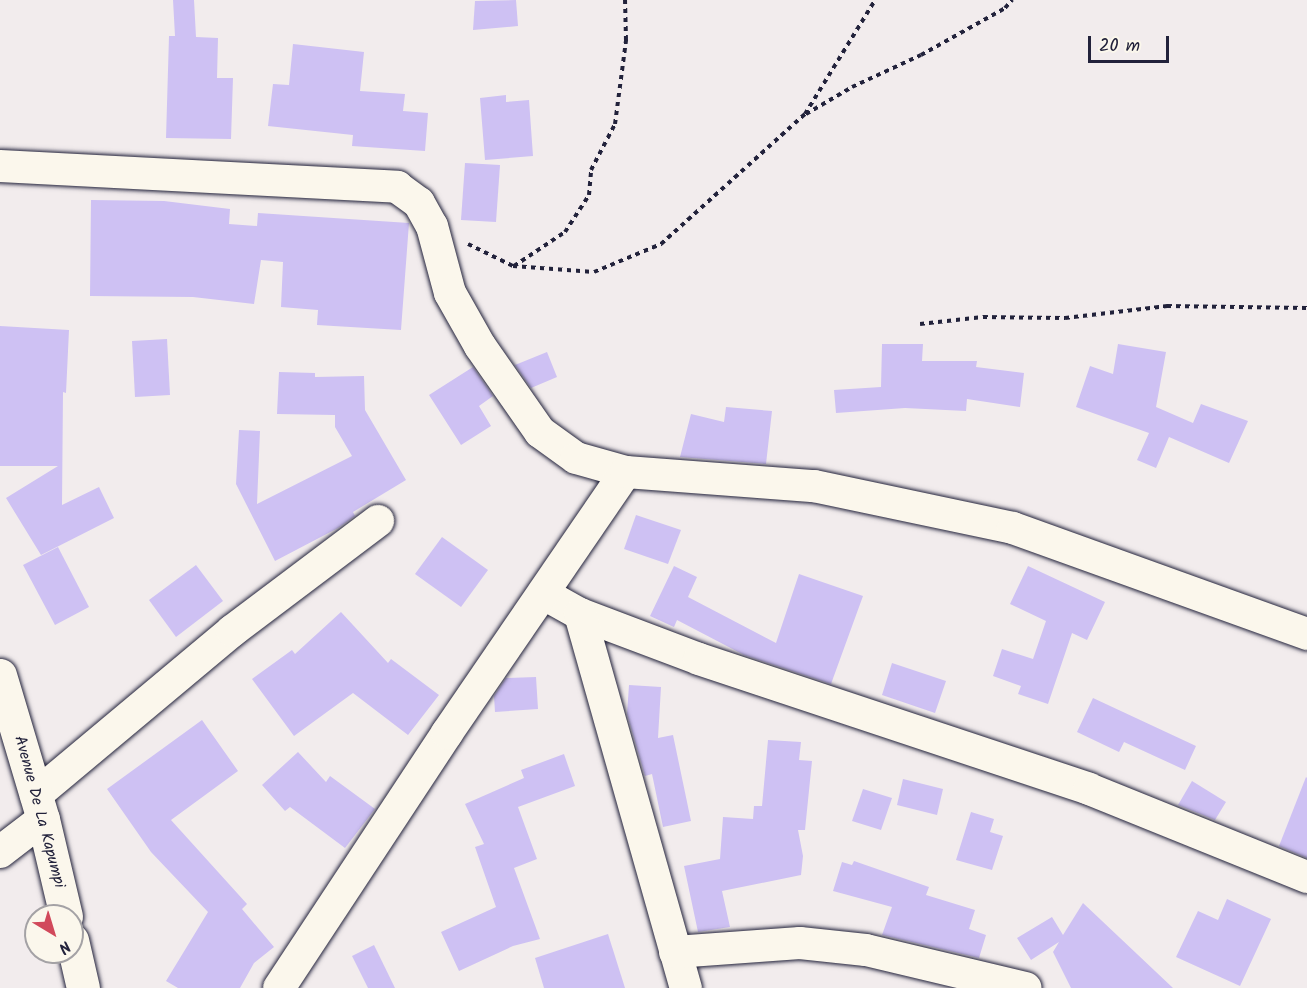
<!DOCTYPE html>
<html>
<head>
<meta charset="utf-8">
<style>
  body { margin:0 }
  #map { position:relative; width:1307px; height:988px; overflow:hidden; background:#f2eced; font-family:Kalam,sans-serif }
  div>[style] { position:absolute }
  [style*='--x'] { left:calc(var(--x)*1px); top:calc(var(--y)*1px); width:calc(var(--w)*1px); rotate:calc(var(--a)*1deg) }
  .building>* { inset:0; background:#cec1f3 }
  .path>* { height:4px; margin-top:-2px; transform-origin:0; background:repeating-linear-gradient(90deg,#22223b 0 4.5px,transparent 0 9px) }
  .roads { filter:drop-shadow(0 0 2px #22223b) drop-shadow(0 0 2px #22223b) }
  .minor>* { height:32px; margin:-16px; padding:0 16px; transform-origin:16px; border-radius:16px; background:#fbf7ec }
  .secondary>* { height:33px; margin:-16.5px; padding:0 16.5px; transform-origin:16.5px; border-radius:16.5px; background:#fbf7ec }
  span { translate:-50% -50%; white-space:nowrap; text-align:center; line-height:1.15; -webkit-text-stroke:4.5px #fbf7ec; paint-order:stroke }
  .street-label { font-size:16px; color:#22223b }
  .north { position:absolute; left:24px; top:904px; width:60px; height:60px; box-sizing:border-box; background:#fbf7ec; border:2px solid #a4a2a5; border-radius:50%; rotate:142deg; font-size:16px; font-weight:700; line-height:24px; text-align:center; color:#22223b }
  .north::after { content:''; display:block; margin:auto; width:21px; height:27px; background:#d1495b; clip-path:polygon(50% 0,100% 100%,50% 72%,0 100%) }
  .scale { position:absolute; left:1088px; top:36px; width:81px; height:27px; box-sizing:border-box; border:3px solid #22223b; border-top:0; padding-left:8px; font-size:18px; line-height:21px; white-space:nowrap; color:#22223b; -webkit-text-stroke:4px #fbf7ec; paint-order:stroke }
</style>
</head>
<body>
<div id="map">
  <div class="building">
    <div style="clip-path:polygon(173px 0,194px 0,196px 37px,218px 38px,217px 78px,233px 78px,231px 139px,166px 138px,169px 36px,175px 36px)"></div>
    <div style="clip-path:polygon(516px 0,518px 26px,473px 30px,475px 1px)"></div>
    <div style="clip-path:polygon(293px 44px,364px 52px,360px 91px,405px 94px,403px 111px,428px 113px,425px 151px,352px 146px,353px 135px,268px 126px,273px 84px,289px 85px)"></div>
    <div style="clip-path:polygon(506px 95px,506px 102px,529px 100px,533px 156px,485px 160px,480px 98px)"></div>
    <div style="clip-path:polygon(465px 163px,500px 165px,496px 222px,461px 220px)"></div>
    <div style="clip-path:polygon(91px 200px,164px 201px,230px 209px,229px 224px,257px 226px,258px 213px,409px 223px,401px 330px,317px 325px,318px 310px,281px 307px,283px 262px,261px 260px,254px 304px,193px 297px,90px 296px)"></div>
    <div style="clip-path:polygon(0 326px,69px 330px,66px 393px,63px 392px,62px 505px,99px 487px,114px 518px,41px 555px,6px 498px,58px 466px,0 466px)"></div>
    <div style="clip-path:polygon(167px 339px,170px 395px,135px 397px,132px 341px)"></div>
    <div style="clip-path:polygon(882px 344px,923px 344px,922px 361px,977px 361px,976px 367px,1024px 373px,1020px 407px,967px 399px,966px 411px,905px 408px,836px 413px,834px 390px,881px 387px)"></div>
    <div style="clip-path:polygon(1118px 344px,1166px 352px,1156px 407px,1193px 423px,1201px 404px,1248px 421px,1229px 463px,1169px 437px,1156px 468px,1137px 460px,1149px 433px,1076px 407px,1090px 366px,1113px 374px)"></div>
    <div style="clip-path:polygon(547px 352px,557px 377px,531px 388px,515px 365px)"></div>
    <div style="clip-path:polygon(473px 367px,493px 396px,479px 406px,491px 426px,461px 445px,429px 395px)"></div>
    <div style="clip-path:polygon(279px 372px,315px 373px,315px 377px,364px 376px,365px 410px,406px 480px,353px 512px,355px 516px,338px 528px,275px 561px,236px 484px,239px 430px,260px 431px,257px 504px,352px 456px,335px 427px,335px 415px,277px 414px)"></div>
    <div style="clip-path:polygon(726px 407px,772px 411px,766px 464px,680px 457px,691px 414px,724px 422px)"></div>
    <div style="clip-path:polygon(636px 515px,681px 530px,668px 564px,624px 549px)"></div>
    <div style="clip-path:polygon(442px 537px,488px 570px,461px 607px,415px 574px)"></div>
    <div style="clip-path:polygon(58px 547px,89px 607px,55px 625px,23px 565px)"></div>
    <div style="clip-path:polygon(196px 565px,223px 601px,176px 637px,149px 600px)"></div>
    <div style="clip-path:polygon(674px 566px,697px 577px,688px 597px,776px 643px,799px 574px,863px 596px,831px 684px,744px 655px,677px 620px,674px 627px,650px 616px)"></div>
    <div style="clip-path:polygon(1028px 566px,1105px 602px,1087px 640px,1072px 633px,1048px 704px,1018px 694px,1021px 686px,993px 676px,1002px 649px,1033px 659px,1046px 621px,1010px 604px)"></div>
    <div style="clip-path:polygon(341px 612px,388px 663px,391px 659px,439px 695px,408px 735px,353px 693px,294px 736px,252px 679px,292px 650px,295px 654px)"></div>
    <div style="clip-path:polygon(892px 663px,946px 681px,935px 713px,882px 695px)"></div>
    <div style="clip-path:polygon(536px 677px,538px 709px,495px 712px,494px 696px,506px 678px)"></div>
    <div style="clip-path:polygon(629px 685px,661px 687px,658px 738px,673px 735px,691px 821px,663px 827px,652px 774px,645px 776px,627px 714px)"></div>
    <div style="clip-path:polygon(1093px 698px,1196px 746px,1185px 770px,1124px 742px,1119px 752px,1077px 732px)"></div>
    <div style="clip-path:polygon(202px 720px,238px 771px,171px 820px,247px 904px,242px 909px,274px 947px,254px 963px,240px 988px,178px 988px,166px 981px,208px 912px,151px 852px,107px 789px)"></div>
    <div style="clip-path:polygon(768px 740px,801px 742px,799px 760px,812px 761px,805px 830px,798px 830px,803px 856px,801px 875px,722px 891px,730px 927px,698px 932px,684px 866px,720px 859px,723px 817px,753px 819px,754px 806px,762px 806px)"></div>
    <div style="clip-path:polygon(298px 752px,326px 782px,330px 776px,375px 809px,345px 848px,290px 807px,285px 811px,262px 785px)"></div>
    <div style="clip-path:polygon(564px 754px,575px 786px,518px 807px,537px 859px,514px 868px,540px 939px,513px 946px,459px 971px,441px 932px,496px 907px,475px 847px,484px 844px,465px 804px,524px 778px,521px 770px)"></div>
    <div style="clip-path:polygon(1306px 777px,1307px 778px,1307px 858px,1279px 846px)"></div>
    <div style="clip-path:polygon(903px 779px,943px 789px,937px 815px,897px 805px)"></div>
    <div style="clip-path:polygon(1192px 781px,1226px 802px,1215px 820px,1178px 805px)"></div>
    <div style="clip-path:polygon(863px 789px,892px 798px,881px 830px,852px 821px)"></div>
    <div style="clip-path:polygon(971px 812px,994px 819px,990px 832px,1003px 836px,992px 870px,956px 860px)"></div>
    <div style="clip-path:polygon(854px 861px,929px 887px,926px 895px,975px 910px,969px 929px,986px 935px,979px 958px,882px 935px,892px 907px,833px 891px,842px 862px,852px 865px)"></div>
    <div style="clip-path:polygon(1227px 899px,1271px 919px,1240px 986px,1176px 957px,1198px 911px,1218px 920px)"></div>
    <div style="clip-path:polygon(1083px 903px,1173px 988px,1071px 988px,1053px 952px,1059px 942px,1031px 960px,1017px 938px,1052px 917px,1063px 935px)"></div>
    <div style="clip-path:polygon(608px 934px,625px 988px,544px 988px,535px 958px)"></div>
    <div style="clip-path:polygon(374px 945px,395px 988px,368px 988px,352px 956px)"></div>
  </div>
  <div class="path">
    <div style="--x:806;--y:114;--w:53;--a:-30.4"></div>
    <div style="--x:852;--y:87;--w:76;--a:-24.9"></div>
    <div style="--x:921;--y:55;--w:96;--a:-29.2"></div>
    <div style="--x:1005;--y:8;--w:11;--a:-49"></div>
    <div style="--x:468;--y:244;--w:50;--a:26.1"></div>
    <div style="--x:513;--y:266;--w:81;--a:4.2"></div>
    <div style="--x:594;--y:272;--w:73;--a:-22.7"></div>
    <div style="--x:661;--y:244;--w:194;--a:-42.1"></div>
    <div style="--x:805;--y:114;--w:134;--a:-58.4"></div>
    <div style="--x:514;--y:266;--w:61;--a:-33.7"></div>
    <div style="--x:565;--y:232;--w:44;--a:-57"></div>
    <div style="--x:589;--y:195;--w:25;--a:-85"></div>
    <div style="--x:591;--y:170;--w:52;--a:-62.4"></div>
    <div style="--x:615;--y:124;--w:85;--a:-82.5"></div>
    <div style="--x:626;--y:40;--w:40;--a:-91.4"></div>
    <div style="--x:920;--y:324;--w:63;--a:-6.3"></div>
    <div style="--x:983;--y:317;--w:82;--a:0.7"></div>
    <div style="--x:1065;--y:318;--w:103;--a:-6.7"></div>
    <div style="--x:1167;--y:306;--w:140;--a:0.8"></div>
  </div>
  <div class="roads">
    <div class="minor">
      <div style="--x:0;--y:166;--w:398;--a:3"></div>
      <div style="--x:397;--y:187;--w:27;--a:36"></div>
      <div style="--x:419;--y:203;--w:26;--a:61"></div>
      <div style="--x:432;--y:226;--w:69;--a:75"></div>
      <div style="--x:450;--y:293;--w:61;--a:60.5"></div>
      <div style="--x:480;--y:346;--w:105;--a:55.1"></div>
      <div style="--x:540;--y:432;--w:44;--a:35.8"></div>
      <div style="--x:576;--y:458;--w:52;--a:15.6"></div>
      <div style="--x:544;--y:594;--w:41;--a:29.1"></div>
      <div style="--x:580;--y:614;--w:127;--a:20.7"></div>
      <div style="--x:699;--y:659;--w:411;--a:18.4"></div>
      <div style="--x:1089;--y:789;--w:235;--a:22"></div>
      <div style="--x:580;--y:614;--w:389;--a:74.2"></div>
      <div style="--x:36;--y:795;--w:256;--a:-39.9"></div>
      <div style="--x:232;--y:631;--w:183;--a:-37"></div>
      <div style="--x:0;--y:852;--w:54;--a:-37.5"></div>
      <div style="--x:675;--y:952;--w:125;--a:-4.1"></div>
      <div style="--x:800;--y:943;--w:66;--a:6.1"></div>
      <div style="--x:866;--y:950;--w:164;--a:13.4"></div>
      <div style="--x:279;--y:988;--w:305;--a:-56.6"></div>
      <div style="--x:447;--y:733;--w:316;--a:-55.6"></div>
      <div style="--x:626;--y:472;--w:189;--a:4.3"></div>
      <div style="--x:814;--y:486;--w:203;--a:11.9"></div>
      <div style="--x:1013;--y:528;--w:313;--a:19.8"></div>
    </div>
    <div class="secondary">
      <div style="--x:0;--y:675;--w:150;--a:73.4"></div>
      <div style="--x:43;--y:819;--w:100;--a:76.7"></div>
      <div style="--x:72;--y:940;--w:49;--a:77.1"></div>
    </div>
  </div>
  <div class="street-label">
    <span style="left:39px;top:812px;rotate:75deg">Avenue De La Kapumpi</span>
  </div>
  <div class="north">N</div>
  <div class="scale">20 m</div>
</div>
</body>
</html>
